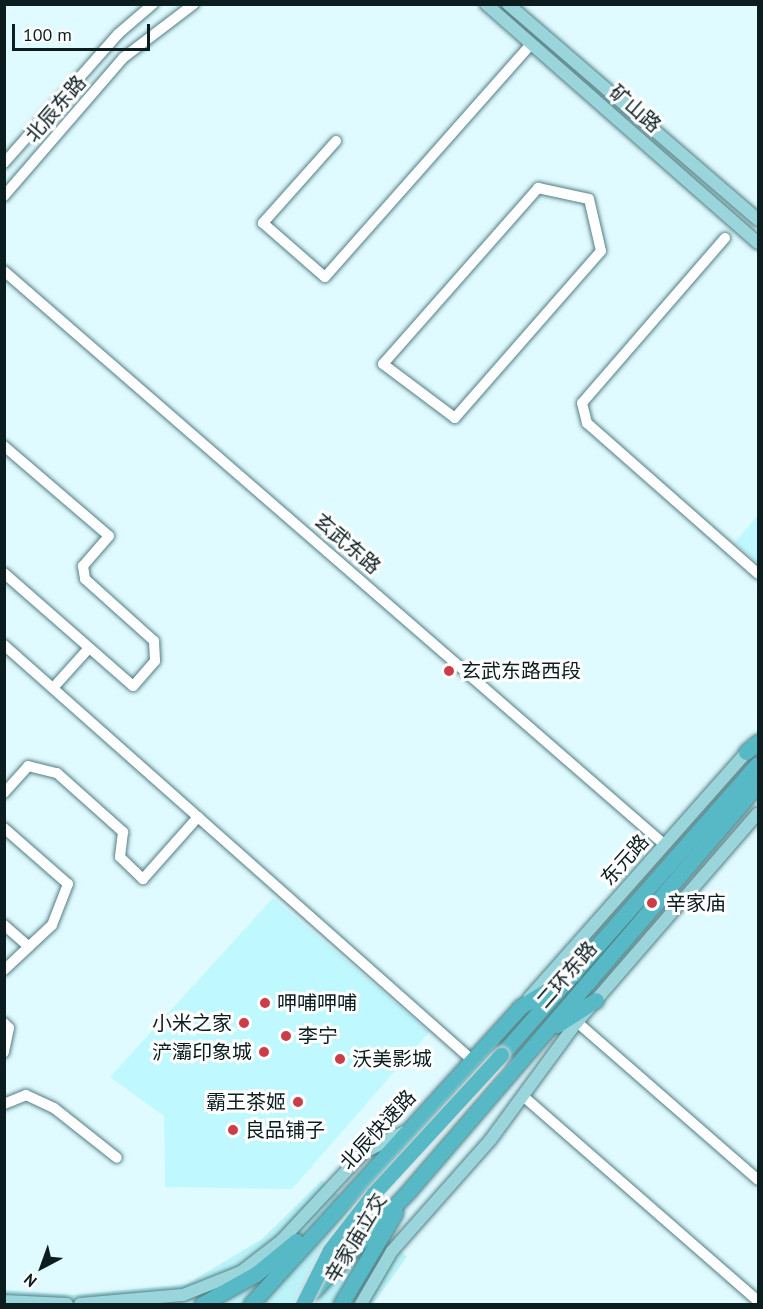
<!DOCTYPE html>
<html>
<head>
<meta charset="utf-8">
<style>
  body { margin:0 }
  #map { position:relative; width:763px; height:1309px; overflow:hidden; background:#e0fbff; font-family:"PT Sans","Noto Sans SC",sans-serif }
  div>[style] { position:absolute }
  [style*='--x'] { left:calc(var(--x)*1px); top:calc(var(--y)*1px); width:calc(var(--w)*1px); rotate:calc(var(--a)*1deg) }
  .built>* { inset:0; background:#bff8ff }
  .green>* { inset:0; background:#bbf3f9 }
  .roads { filter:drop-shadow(0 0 2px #537e83) drop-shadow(0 0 2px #537e83) }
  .minor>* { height:10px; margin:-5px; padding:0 5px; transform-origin:5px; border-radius:5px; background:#fff }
  .major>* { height:12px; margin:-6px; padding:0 6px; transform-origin:6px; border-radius:6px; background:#9ad5dc }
  .highway>* { height:15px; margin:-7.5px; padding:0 7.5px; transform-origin:7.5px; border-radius:7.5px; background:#56b9c5 }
  .bridges { filter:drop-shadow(0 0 2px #d8dbdb) drop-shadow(0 0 2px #d8dbdb) }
  .highway-bridge>* { height:15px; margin:-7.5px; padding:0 7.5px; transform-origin:7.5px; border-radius:7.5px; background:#56b9c5 }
  .dots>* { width:16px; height:16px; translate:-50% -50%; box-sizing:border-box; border:3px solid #fff; border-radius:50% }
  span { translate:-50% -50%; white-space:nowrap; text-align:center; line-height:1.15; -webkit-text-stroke:6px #fff; paint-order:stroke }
  .street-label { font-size:20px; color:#0b1d1f }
  .poi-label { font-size:20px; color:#0b1d1f }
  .left { translate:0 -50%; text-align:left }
  .right { translate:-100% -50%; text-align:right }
  .frame { position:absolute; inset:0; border:6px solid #0b1d1f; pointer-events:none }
  .north { position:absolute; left:12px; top:1237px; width:60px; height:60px; -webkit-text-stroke:4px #fff; paint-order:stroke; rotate:221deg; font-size:16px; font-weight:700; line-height:24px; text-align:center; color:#0b1d1f }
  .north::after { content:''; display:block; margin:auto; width:21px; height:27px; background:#0b1d1f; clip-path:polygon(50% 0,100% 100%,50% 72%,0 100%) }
  .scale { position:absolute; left:12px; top:24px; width:138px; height:27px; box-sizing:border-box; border:3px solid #0b1d1f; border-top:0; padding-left:8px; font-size:18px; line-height:21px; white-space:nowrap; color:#0b1d1f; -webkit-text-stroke:4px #fff; paint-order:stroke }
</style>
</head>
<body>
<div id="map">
  <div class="built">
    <div style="clip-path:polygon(758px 515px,758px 563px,735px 542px)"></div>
    <div style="clip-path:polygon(273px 898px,429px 1032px,292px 1189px,165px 1187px,164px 1116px,110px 1077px)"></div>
  </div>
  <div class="green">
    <div style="clip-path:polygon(322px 1180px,407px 1257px,373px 1304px,5px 1304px,4px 1290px,73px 1295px,187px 1284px,262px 1239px)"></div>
  </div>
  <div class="roads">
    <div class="minor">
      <div style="--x:336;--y:141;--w:110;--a:131.7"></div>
      <div style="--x:263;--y:223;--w:82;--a:41.1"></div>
      <div style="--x:325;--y:277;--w:311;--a:-48.5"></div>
      <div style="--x:4;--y:163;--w:172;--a:-48.5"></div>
      <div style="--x:118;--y:34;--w:46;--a:-40.6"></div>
      <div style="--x:538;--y:188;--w:52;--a:12.2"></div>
      <div style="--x:589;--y:199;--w:53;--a:77"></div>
      <div style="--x:601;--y:251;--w:222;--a:131.2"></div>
      <div style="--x:455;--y:418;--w:90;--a:-143.1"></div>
      <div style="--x:383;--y:364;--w:235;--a:-48.6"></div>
      <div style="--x:4;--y:196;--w:182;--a:-49.2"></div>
      <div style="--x:123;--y:58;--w:89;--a:-37.3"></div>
      <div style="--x:725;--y:238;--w:218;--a:130.9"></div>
      <div style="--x:582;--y:403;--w:21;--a:76"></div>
      <div style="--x:587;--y:423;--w:228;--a:41.4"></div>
      <div style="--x:4;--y:271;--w:875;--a:40.97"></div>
      <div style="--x:4;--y:446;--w:138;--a:40.6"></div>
      <div style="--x:109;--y:536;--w:40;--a:131"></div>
      <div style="--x:83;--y:566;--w:13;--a:81"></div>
      <div style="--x:85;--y:579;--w:93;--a:41.9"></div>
      <div style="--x:154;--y:641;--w:20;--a:87"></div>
      <div style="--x:155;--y:661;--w:33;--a:131"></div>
      <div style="--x:133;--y:686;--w:171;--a:-138.8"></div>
      <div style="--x:4;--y:645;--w:624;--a:41.56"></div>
      <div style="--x:53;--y:688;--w:54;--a:-48"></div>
      <div style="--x:4;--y:793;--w:36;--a:-48"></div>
      <div style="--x:28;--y:766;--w:30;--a:14"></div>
      <div style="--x:57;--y:773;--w:89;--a:41.8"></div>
      <div style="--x:123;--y:832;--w:25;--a:97"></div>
      <div style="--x:120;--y:857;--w:32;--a:44"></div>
      <div style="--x:143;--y:879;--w:83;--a:-48.4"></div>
      <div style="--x:4;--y:828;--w:85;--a:41.2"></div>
      <div style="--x:68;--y:884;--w:44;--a:111.3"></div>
      <div style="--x:52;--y:925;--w:66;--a:136.8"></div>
      <div style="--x:4;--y:925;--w:33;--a:41"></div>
      <div style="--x:577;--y:1022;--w:240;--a:41.1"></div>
      <div style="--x:4;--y:1023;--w:7;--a:45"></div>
      <div style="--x:9;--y:1028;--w:25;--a:102"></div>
      <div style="--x:523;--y:1096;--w:309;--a:41.1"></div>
      <div style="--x:4;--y:1104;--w:24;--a:-22"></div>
      <div style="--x:26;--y:1095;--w:31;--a:25"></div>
      <div style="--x:54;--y:1108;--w:80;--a:38.4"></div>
    </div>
    <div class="major">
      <div style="--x:486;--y:4;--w:362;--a:41.3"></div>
      <div style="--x:508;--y:4;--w:330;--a:40.8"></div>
      <div style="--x:529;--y:998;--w:337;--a:-48.5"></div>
      <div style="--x:4;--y:1301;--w:63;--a:2.7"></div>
      <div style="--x:80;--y:1304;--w:103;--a:-5"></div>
      <div style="--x:183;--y:1295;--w:62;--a:-21.6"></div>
      <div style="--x:241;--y:1272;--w:51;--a:-37.8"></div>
      <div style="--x:281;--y:1241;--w:120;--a:-47"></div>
      <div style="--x:363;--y:1153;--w:46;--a:-27.1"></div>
      <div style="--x:361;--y:1304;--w:61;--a:-59.7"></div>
      <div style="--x:392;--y:1251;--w:149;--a:-48.5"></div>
      <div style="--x:491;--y:1139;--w:145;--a:-53.7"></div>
      <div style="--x:577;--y:1022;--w:276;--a:-49.1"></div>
    </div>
    <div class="highway">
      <div style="--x:746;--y:752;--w:16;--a:-40"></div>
      <div style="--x:557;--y:1025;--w:46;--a:-32.7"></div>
      <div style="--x:501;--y:1055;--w:388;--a:-48.6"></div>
      <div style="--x:313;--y:1291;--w:136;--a:-46.2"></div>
      <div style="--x:407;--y:1193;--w:539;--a:-49.36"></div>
      <div style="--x:202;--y:1304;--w:62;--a:-29.1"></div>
      <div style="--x:256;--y:1274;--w:52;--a:-39.5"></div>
      <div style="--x:251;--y:1304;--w:401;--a:-47.8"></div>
      <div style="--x:520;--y:1007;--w:63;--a:-31.4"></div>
      <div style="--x:341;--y:1304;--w:106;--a:-59.3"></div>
    </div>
  </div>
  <div class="bridges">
    <div class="highway-bridge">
      <div style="--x:303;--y:1304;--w:60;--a:-63.4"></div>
      <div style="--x:330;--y:1250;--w:72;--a:-52.3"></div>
      <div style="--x:374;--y:1193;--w:188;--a:-47.4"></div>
    </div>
  </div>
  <div class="dots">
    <div style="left:449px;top:671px;background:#cd3d47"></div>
    <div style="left:652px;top:903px;background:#cd3d47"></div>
    <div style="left:265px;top:1003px;background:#cd3d47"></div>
    <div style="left:244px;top:1023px;background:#cd3d47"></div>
    <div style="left:286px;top:1036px;background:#cd3d47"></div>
    <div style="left:264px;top:1052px;background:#cd3d47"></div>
    <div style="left:340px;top:1059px;background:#cd3d47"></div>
    <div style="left:298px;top:1102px;background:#cd3d47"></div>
    <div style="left:233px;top:1130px;background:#cd3d47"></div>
  </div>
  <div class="street-label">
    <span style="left:56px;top:109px;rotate:-49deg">北辰东路</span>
    <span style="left:635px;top:109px;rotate:41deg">矿山路</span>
    <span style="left:347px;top:544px;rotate:41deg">玄武东路</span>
    <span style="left:625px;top:860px;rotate:-48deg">东元路</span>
    <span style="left:567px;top:975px;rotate:-49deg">二环东路</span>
    <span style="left:378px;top:1130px;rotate:-47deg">北辰快速路</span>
    <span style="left:356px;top:1238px;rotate:-59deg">辛家庙立交</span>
  </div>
  <div class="poi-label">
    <span class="left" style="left:461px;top:671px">玄武东路西段</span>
    <span class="left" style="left:666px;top:903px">辛家庙</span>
    <span class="left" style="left:277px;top:1003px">呷哺呷哺</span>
    <span class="right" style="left:232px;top:1023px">小米之家</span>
    <span class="left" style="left:298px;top:1036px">李宁</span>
    <span class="right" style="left:252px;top:1052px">浐灞印象城</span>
    <span class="left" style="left:352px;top:1059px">沃美影城</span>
    <span class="right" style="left:286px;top:1102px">霸王茶姬</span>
    <span class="left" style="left:245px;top:1130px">良品铺子</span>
  </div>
  <div class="frame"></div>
  <div class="north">N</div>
  <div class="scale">100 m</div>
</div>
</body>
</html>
